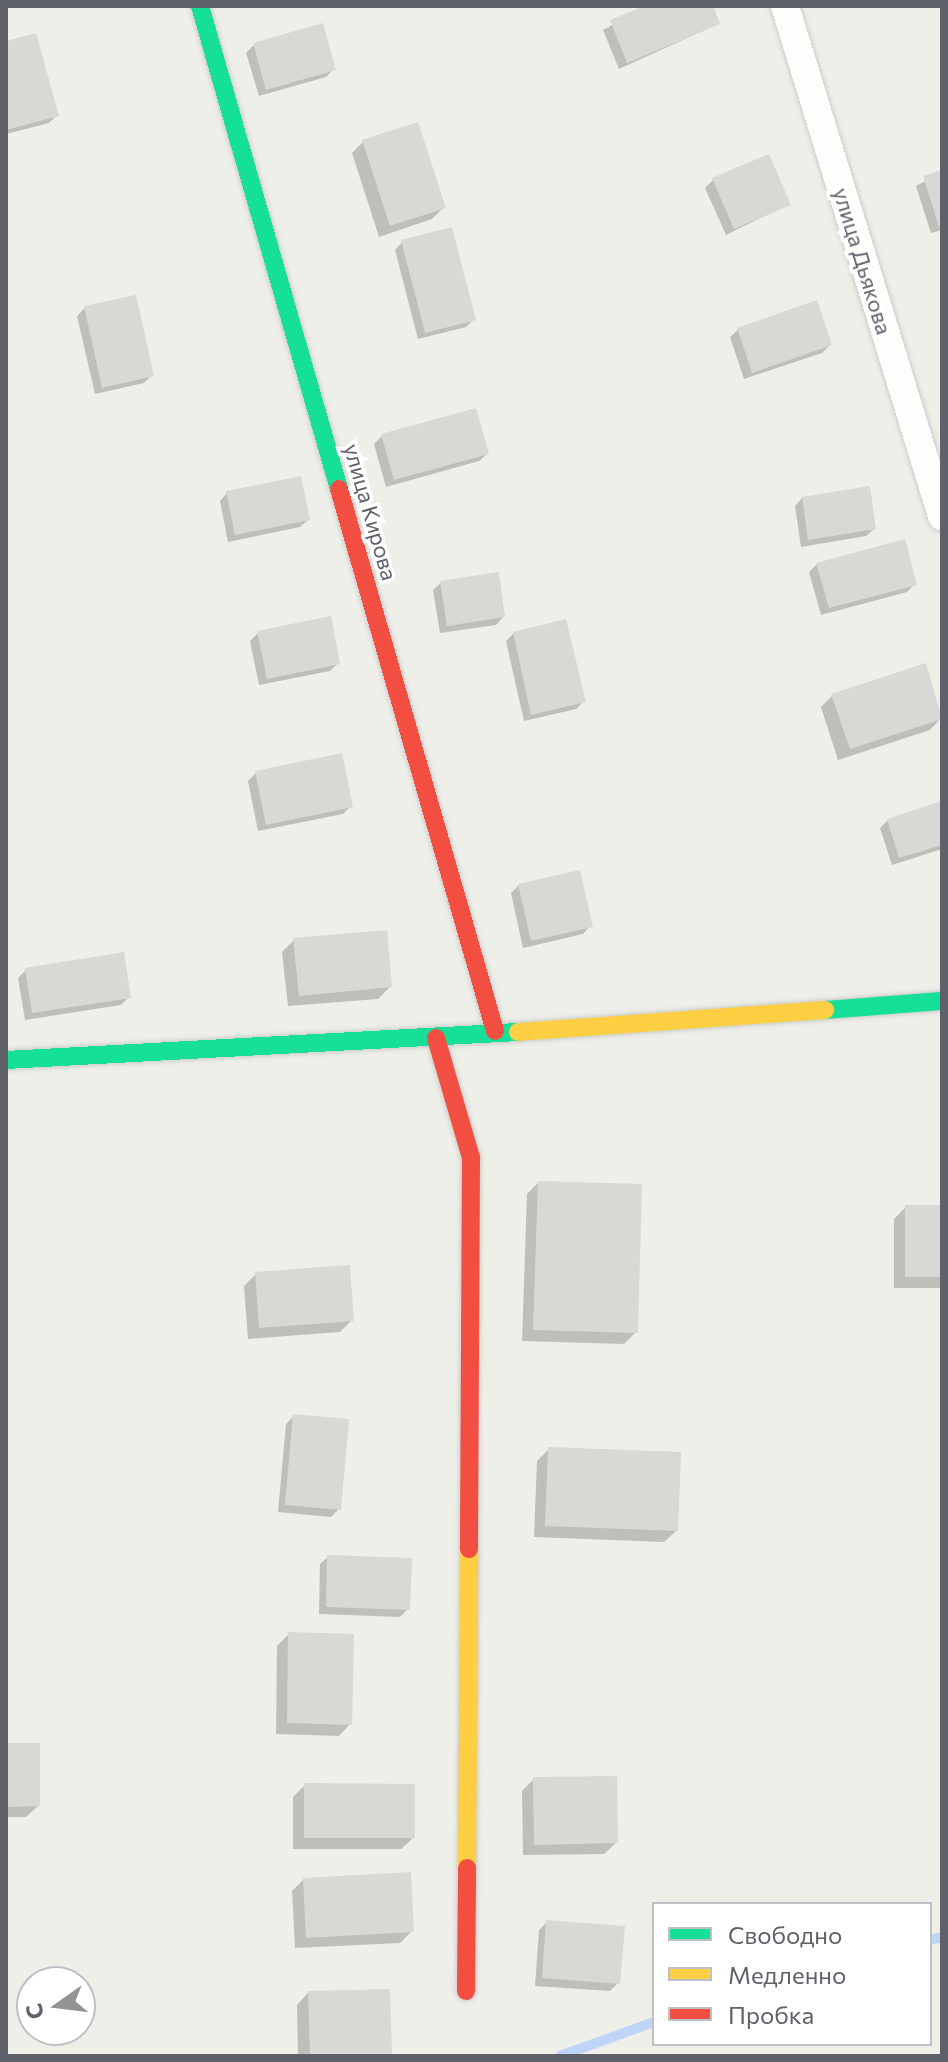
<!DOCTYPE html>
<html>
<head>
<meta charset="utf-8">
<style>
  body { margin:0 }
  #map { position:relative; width:948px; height:2062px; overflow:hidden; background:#efefe9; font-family:Commissioner,sans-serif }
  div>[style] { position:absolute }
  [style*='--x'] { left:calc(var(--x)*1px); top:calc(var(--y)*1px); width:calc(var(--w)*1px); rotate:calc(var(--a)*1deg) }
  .shadow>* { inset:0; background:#0003 }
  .stream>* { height:10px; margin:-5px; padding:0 5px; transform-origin:5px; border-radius:5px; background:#bed5f8 }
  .building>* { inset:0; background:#d8d8d4 }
  .roads { filter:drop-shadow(0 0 2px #cccdcb) drop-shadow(0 0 2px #cccdcb) }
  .street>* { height:28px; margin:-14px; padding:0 14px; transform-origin:14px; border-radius:14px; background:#fdfdfc }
  .fast>* { height:18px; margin:-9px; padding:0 9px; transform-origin:9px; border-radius:9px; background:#16e098 }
  .slow>* { height:18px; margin:-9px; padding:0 9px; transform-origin:9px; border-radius:9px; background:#ffcf43 }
  .jam>* { height:18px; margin:-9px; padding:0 9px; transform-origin:9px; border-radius:9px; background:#f24e42 }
  span { translate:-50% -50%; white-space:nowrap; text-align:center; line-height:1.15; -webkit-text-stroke:7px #fff; paint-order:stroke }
  .street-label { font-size:22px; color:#5e6168 }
  .frame { position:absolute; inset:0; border:8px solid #5e6168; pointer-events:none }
  .legend { position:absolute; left:652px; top:1902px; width:280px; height:144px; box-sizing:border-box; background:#fff; border:2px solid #bfc0c3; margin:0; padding:10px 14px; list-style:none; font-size:24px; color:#5e6168 }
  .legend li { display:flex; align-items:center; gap:16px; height:40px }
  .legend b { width:40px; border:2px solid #bfc0c3 }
  .north { position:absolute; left:16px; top:1966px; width:80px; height:80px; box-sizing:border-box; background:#fff; border:2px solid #bfc0c3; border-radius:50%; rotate:256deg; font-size:22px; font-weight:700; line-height:32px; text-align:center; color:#5e6168 }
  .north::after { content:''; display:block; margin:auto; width:28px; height:36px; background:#919395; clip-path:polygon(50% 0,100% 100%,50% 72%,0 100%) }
</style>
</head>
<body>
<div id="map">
  <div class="shadow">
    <div style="clip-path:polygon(649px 6px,710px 6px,718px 24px,619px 69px,603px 30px)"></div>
    <div style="clip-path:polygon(6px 43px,57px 115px,49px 123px,6px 134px)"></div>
    <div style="clip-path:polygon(254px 45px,334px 69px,326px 77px,259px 96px,246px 53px)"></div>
    <div style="clip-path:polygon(363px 142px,443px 208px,432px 219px,379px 237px,352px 153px)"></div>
    <div style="clip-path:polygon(942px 172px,942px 230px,931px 233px,916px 186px)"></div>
    <div style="clip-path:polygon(713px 180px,789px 204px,726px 235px,705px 188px)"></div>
    <div style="clip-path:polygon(402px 242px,474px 319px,466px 327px,418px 339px,395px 250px)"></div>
    <div style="clip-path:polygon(85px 308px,152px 375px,144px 383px,95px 394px,77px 316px)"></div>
    <div style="clip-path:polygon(738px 330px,830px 345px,822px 353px,744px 379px,730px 337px)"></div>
    <div style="clip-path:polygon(382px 436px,487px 454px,479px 461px,386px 487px,374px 444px)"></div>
    <div style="clip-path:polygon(227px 493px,308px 520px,300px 527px,228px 542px,220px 501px)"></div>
    <div style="clip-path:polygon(802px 498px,874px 529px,866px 536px,801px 547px,795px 506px)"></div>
    <div style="clip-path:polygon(817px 564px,915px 584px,907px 592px,821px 615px,809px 572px)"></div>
    <div style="clip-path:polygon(441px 583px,503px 617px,496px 625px,440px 633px,433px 590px)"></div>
    <div style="clip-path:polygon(258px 633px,338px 663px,330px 671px,259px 685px,250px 641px)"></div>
    <div style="clip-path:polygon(514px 633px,584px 701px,576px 709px,524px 721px,506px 641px)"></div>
    <div style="clip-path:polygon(832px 696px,941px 718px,930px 730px,838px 760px,821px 707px)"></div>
    <div style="clip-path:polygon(256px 773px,351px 806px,343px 814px,258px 831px,248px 781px)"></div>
    <div style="clip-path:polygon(942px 803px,942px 849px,892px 865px,880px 828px,888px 820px)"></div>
    <div style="clip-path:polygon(519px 885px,590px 926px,583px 934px,523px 948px,511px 893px)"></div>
    <div style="clip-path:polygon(294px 940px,390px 987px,378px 999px,288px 1006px,282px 952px)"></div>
    <div style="clip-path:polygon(26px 970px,129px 997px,121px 1005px,25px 1020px,18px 978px)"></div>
    <div style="clip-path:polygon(538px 1183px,636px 1332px,624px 1344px,522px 1341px,527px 1194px)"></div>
    <div style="clip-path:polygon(906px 1207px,942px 1207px,942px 1288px,894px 1288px,894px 1219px)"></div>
    <div style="clip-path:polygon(256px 1274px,352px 1320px,340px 1332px,248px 1339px,244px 1286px)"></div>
    <div style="clip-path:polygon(294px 1416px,339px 1509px,331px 1517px,278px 1512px,286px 1424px)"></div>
    <div style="clip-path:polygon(549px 1449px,676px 1531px,664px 1542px,534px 1537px,537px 1461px)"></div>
    <div style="clip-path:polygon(328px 1557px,408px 1609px,400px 1617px,319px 1614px,320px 1564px)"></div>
    <div style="clip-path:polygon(289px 1634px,350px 1724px,339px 1736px,276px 1734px,277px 1646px)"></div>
    <div style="clip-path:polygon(6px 1745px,38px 1806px,26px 1817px,6px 1817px)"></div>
    <div style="clip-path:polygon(534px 1779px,616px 1843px,604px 1854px,523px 1855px,522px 1791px)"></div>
    <div style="clip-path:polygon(305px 1785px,413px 1838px,401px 1849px,293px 1849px,293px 1797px)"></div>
    <div style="clip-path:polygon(304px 1879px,412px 1931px,400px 1943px,295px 1948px,292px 1891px)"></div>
    <div style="clip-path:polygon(547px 1922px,618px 1983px,610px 1991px,535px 1986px,539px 1930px)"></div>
    <div style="clip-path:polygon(308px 1993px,390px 2056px,298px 2056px,297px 2005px)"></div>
  </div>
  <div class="stream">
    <div style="--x:930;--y:1940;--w:12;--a:-14"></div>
    <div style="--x:560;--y:2056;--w:100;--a:-19.9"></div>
  </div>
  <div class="building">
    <div style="clip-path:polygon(644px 6px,713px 6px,720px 24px,627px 63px,610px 20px)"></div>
    <div style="clip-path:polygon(323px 23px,336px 70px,266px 90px,253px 43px)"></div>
    <div style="clip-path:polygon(36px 33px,59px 116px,6px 130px,6px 41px)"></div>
    <div style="clip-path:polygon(418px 122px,446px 208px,390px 226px,362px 140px)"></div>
    <div style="clip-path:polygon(769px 154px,791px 205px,734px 229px,712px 178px)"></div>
    <div style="clip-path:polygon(942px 170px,942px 226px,939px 227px,923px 176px)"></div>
    <div style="clip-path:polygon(452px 227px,476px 320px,425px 333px,401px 240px)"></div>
    <div style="clip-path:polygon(136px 295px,154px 376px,102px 388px,84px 306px)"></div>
    <div style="clip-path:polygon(817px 300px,832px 345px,752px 373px,737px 328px)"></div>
    <div style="clip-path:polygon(476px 408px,489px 454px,394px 480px,381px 434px)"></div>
    <div style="clip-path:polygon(301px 476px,310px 520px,235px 535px,226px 491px)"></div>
    <div style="clip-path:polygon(870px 486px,876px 529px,808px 540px,802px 497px)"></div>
    <div style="clip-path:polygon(905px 539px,917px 585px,829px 608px,816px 563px)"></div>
    <div style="clip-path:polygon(499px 572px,505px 617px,447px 626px,440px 581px)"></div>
    <div style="clip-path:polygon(331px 616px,340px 664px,267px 679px,257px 631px)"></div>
    <div style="clip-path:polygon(566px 619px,586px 702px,531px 715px,513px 632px)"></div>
    <div style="clip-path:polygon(926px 663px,942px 719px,850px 749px,831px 694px)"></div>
    <div style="clip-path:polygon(342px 753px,353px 807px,266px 825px,255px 771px)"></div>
    <div style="clip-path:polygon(942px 801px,942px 845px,899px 858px,887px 819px)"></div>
    <div style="clip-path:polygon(580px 870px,593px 927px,531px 941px,518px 884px)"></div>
    <div style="clip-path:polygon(387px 930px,392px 987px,299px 996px,293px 938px)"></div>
    <div style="clip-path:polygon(124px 952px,131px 998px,32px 1013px,25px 968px)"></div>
    <div style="clip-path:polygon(538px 1181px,642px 1184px,638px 1333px,533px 1330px)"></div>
    <div style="clip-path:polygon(905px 1205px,942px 1205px,942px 1277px,905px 1277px)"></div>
    <div style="clip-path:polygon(350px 1265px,354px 1321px,259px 1328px,255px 1272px)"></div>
    <div style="clip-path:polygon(293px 1414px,349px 1419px,341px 1510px,285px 1505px)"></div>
    <div style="clip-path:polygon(548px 1447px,681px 1452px,678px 1531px,545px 1526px)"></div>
    <div style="clip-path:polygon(327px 1555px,412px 1558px,410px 1610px,326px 1607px)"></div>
    <div style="clip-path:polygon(288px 1632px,354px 1634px,352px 1725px,287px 1723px)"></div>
    <div style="clip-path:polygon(6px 1743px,40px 1743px,40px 1806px,6px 1807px)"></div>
    <div style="clip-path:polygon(617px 1776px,618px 1843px,534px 1845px,533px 1777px)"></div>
    <div style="clip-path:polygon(304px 1783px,415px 1784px,415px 1838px,304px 1838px)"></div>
    <div style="clip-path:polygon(411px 1872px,414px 1932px,306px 1938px,303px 1878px)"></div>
    <div style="clip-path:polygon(546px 1920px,625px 1926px,620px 1984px,542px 1978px)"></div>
    <div style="clip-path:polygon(390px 1989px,392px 2056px,310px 2056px,308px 1991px)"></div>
  </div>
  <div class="roads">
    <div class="street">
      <div style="--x:785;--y:6;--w:534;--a:72.89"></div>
    </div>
    <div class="fast">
      <div style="--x:200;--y:6;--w:503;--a:73.94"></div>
      <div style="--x:825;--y:1010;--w:117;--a:-4.4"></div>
      <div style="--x:6;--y:1060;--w:513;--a:-3.13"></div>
    </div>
    <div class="slow">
      <div style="--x:518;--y:1032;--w:308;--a:-4.1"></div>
      <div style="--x:467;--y:1868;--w:319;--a:-89.6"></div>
    </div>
    <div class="jam">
      <div style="--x:339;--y:489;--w:564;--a:73.94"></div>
      <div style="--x:436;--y:1038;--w:125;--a:73.7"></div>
      <div style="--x:471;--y:1158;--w:391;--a:90.3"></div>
      <div style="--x:466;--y:1991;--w:123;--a:-89.5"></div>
    </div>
  </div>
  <div class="street-label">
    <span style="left:863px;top:261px;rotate:73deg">улица Дьякова</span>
    <span style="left:371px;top:512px;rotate:74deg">улица Кирова</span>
  </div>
  <div class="frame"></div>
  <ul class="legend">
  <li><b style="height:10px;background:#16e098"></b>Свободно</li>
  <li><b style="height:10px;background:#ffcf43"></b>Медленно</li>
  <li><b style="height:10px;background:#f24e42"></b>Пробка</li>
  </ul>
  <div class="north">С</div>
</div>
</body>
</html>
